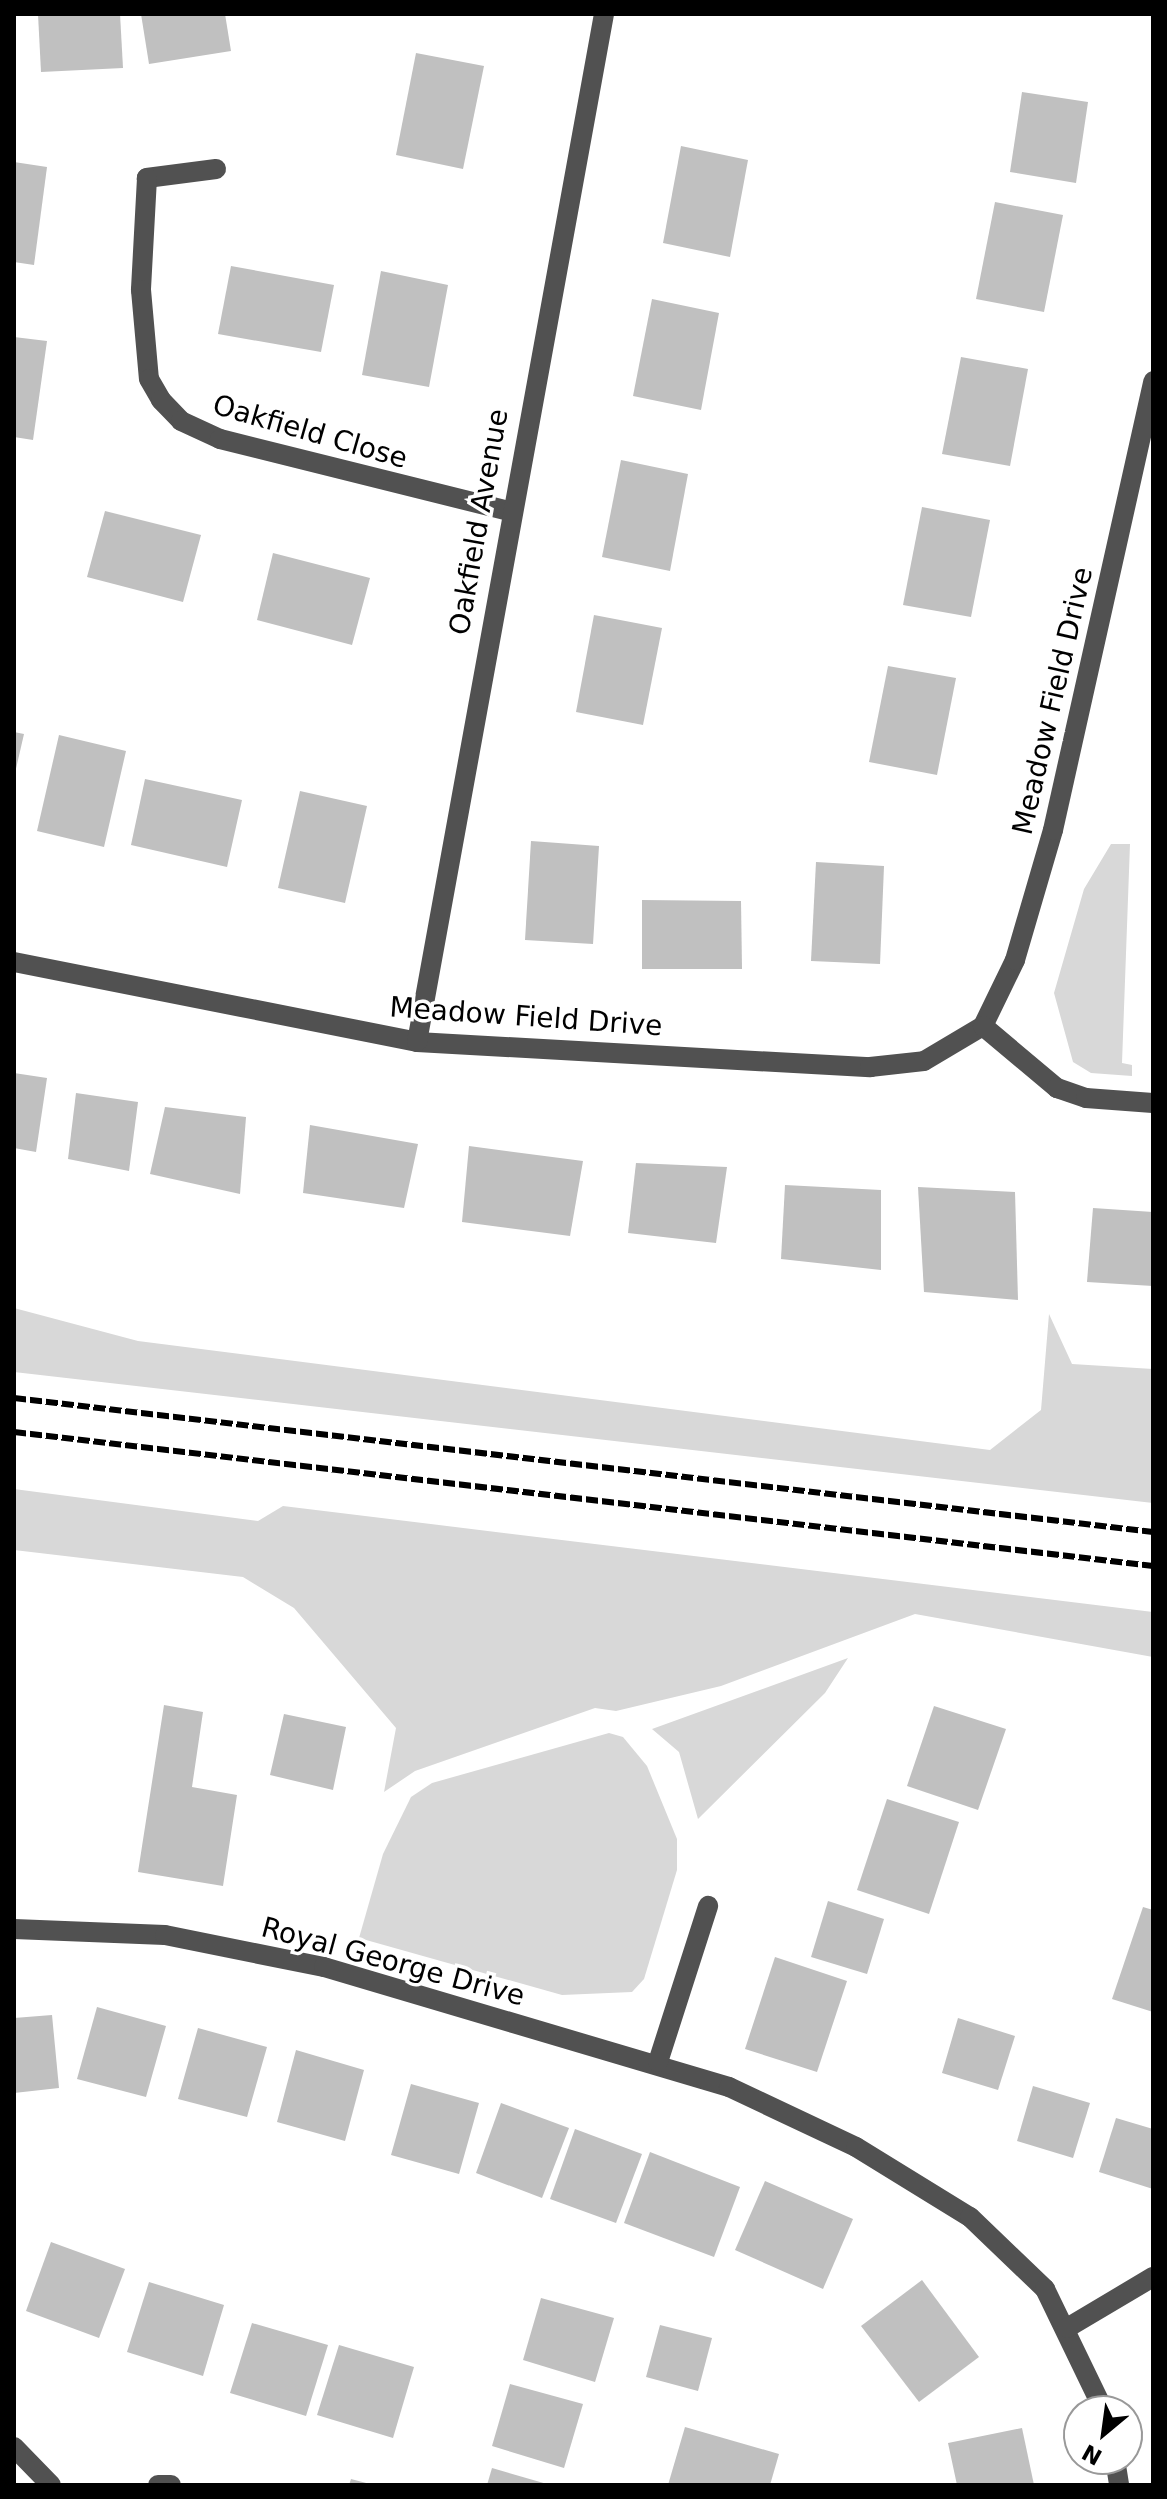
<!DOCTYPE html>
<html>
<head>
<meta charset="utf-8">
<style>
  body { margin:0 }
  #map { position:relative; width:1167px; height:2499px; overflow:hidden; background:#fff; font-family:"DejaVu Sans",sans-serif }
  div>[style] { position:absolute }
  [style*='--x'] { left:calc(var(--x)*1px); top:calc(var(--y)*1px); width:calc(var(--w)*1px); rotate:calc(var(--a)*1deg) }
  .green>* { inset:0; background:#d8d8d8 }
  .building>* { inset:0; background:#c0c0c0 }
  .minor>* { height:20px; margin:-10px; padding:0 10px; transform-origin:10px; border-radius:10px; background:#515151 }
  .rail>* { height:6px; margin-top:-3px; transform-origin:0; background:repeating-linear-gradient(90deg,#000 0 12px,transparent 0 16px) }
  span { translate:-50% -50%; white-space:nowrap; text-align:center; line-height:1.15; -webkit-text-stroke:7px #fff; paint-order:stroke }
  .street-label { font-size:28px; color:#000 }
  .frame { position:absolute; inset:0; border:16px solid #000; pointer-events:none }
  .north { position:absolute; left:1063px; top:2395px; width:80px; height:80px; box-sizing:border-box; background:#fff; border:2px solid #999; border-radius:50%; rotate:209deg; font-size:22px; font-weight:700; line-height:32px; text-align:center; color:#000 }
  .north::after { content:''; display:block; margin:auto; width:28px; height:36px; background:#000; clip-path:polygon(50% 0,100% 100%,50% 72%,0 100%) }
</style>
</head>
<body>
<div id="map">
  <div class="green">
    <div style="clip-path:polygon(1111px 844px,1130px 844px,1122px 1063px,1132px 1065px,1132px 1076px,1091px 1073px,1073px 1062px,1054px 993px,1084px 889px)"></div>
    <div style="clip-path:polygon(14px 1308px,138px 1341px,990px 1450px,1041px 1410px,1049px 1314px,1072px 1364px,1153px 1369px,1153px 1503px,14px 1372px)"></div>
    <div style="clip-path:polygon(14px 1489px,258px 1521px,283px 1506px,1153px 1612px,1153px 1657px,915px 1614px,721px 1686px,616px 1711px,595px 1708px,415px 1771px,384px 1792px,396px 1728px,294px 1608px,243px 1577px,14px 1550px)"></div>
    <div style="clip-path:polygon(848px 1658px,825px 1693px,698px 1819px,679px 1752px,652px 1729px)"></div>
    <div style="clip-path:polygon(609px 1733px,623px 1737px,647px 1766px,677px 1839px,677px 1870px,644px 1979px,632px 1992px,562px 1995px,359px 1938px,383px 1854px,411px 1797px,432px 1783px)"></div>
  </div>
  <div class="building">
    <div style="clip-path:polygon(38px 14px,120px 14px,123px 68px,41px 72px)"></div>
    <div style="clip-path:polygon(141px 14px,225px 14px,231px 51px,149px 64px)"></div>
    <div style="clip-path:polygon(416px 53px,484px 66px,463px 169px,396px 155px)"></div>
    <div style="clip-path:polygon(1022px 92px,1088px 102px,1076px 183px,1010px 172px)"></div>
    <div style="clip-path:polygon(681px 146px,748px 160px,730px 257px,663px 243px)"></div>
    <div style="clip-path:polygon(14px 162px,47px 167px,34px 265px,14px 262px)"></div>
    <div style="clip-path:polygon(995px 202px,1063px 215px,1044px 312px,976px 299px)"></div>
    <div style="clip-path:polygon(231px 266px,334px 285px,321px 352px,218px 334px)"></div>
    <div style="clip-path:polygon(381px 271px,448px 285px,429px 387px,362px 375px)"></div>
    <div style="clip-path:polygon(652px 299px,719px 313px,701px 410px,633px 396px)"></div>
    <div style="clip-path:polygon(14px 337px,47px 341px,33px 440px,14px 437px)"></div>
    <div style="clip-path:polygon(961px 357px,1028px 369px,1010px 466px,942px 454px)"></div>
    <div style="clip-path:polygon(621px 460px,688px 474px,670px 571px,602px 557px)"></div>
    <div style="clip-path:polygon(922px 507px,990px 520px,971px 617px,903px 605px)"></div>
    <div style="clip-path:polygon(105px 511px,201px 535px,183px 602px,87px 577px)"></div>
    <div style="clip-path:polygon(273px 553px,370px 578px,352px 645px,257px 620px)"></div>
    <div style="clip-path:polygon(594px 615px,662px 628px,643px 725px,576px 712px)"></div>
    <div style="clip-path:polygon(888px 666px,956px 678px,937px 775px,869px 762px)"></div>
    <div style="clip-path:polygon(14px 732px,24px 734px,15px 773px,14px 773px)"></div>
    <div style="clip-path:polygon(59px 735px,126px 751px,104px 847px,37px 831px)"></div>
    <div style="clip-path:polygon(145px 779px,242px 800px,227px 867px,131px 845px)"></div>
    <div style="clip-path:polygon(300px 791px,367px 806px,345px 903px,278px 888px)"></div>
    <div style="clip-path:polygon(531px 841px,599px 846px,593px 944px,525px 940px)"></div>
    <div style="clip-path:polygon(816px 862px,884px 866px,880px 964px,811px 961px)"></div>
    <div style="clip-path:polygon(642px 900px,741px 901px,742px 969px,642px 969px)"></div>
    <div style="clip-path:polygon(14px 1073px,47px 1078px,36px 1152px,14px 1148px)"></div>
    <div style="clip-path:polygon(76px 1093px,138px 1102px,129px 1171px,68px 1159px)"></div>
    <div style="clip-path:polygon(165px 1107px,246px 1117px,240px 1194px,150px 1174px)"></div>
    <div style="clip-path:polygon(310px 1125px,418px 1144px,404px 1208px,303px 1193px)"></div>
    <div style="clip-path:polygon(469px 1146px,583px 1161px,570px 1236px,462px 1222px)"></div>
    <div style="clip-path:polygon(636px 1163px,727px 1167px,716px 1243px,628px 1233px)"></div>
    <div style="clip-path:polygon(785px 1185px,881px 1190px,881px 1270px,781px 1259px)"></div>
    <div style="clip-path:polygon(918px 1187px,1015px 1192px,1018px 1300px,924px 1292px)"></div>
    <div style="clip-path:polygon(1093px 1208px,1153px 1212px,1153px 1286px,1087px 1282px)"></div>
    <div style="clip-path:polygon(164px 1705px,203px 1712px,192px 1787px,237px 1795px,223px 1886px,138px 1872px)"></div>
    <div style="clip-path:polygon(934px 1706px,1006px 1729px,978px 1810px,907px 1786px)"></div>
    <div style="clip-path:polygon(284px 1714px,346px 1727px,333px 1790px,270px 1775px)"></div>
    <div style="clip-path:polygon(887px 1799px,959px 1822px,929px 1914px,857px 1890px)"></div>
    <div style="clip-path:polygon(828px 1901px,884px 1919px,867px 1974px,811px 1957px)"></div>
    <div style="clip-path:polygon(1143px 1907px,1153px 1910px,1153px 2012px,1112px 1999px)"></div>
    <div style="clip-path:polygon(775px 1957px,847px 1981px,817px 2072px,745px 2049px)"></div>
    <div style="clip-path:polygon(97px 2007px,166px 2026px,146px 2097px,77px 2079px)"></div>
    <div style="clip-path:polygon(52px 2015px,59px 2088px,14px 2093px,14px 2018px)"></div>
    <div style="clip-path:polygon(958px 2018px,1015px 2036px,998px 2090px,942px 2073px)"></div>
    <div style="clip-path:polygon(198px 2028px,267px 2047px,247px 2117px,178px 2099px)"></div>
    <div style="clip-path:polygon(296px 2050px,364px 2070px,345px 2141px,277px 2122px)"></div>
    <div style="clip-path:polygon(411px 2084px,479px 2103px,459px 2174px,391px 2155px)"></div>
    <div style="clip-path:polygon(1033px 2086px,1090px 2103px,1073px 2158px,1017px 2141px)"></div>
    <div style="clip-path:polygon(501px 2103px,569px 2128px,542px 2198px,476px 2173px)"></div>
    <div style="clip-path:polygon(1116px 2118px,1153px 2129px,1153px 2189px,1099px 2172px)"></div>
    <div style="clip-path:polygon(575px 2129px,642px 2154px,616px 2223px,550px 2199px)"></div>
    <div style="clip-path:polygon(650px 2152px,740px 2187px,714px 2257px,624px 2223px)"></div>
    <div style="clip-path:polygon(765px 2181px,853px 2219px,823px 2289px,735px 2250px)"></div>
    <div style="clip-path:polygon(51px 2242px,125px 2269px,99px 2338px,26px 2311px)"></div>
    <div style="clip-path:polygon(922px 2280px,979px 2357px,919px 2402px,861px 2326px)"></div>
    <div style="clip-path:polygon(149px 2282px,224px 2305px,203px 2376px,127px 2352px)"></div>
    <div style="clip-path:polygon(541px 2298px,614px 2318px,595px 2382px,523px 2360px)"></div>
    <div style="clip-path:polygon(252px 2323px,328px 2345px,306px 2416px,230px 2393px)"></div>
    <div style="clip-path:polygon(660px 2325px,712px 2338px,698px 2391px,646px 2377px)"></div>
    <div style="clip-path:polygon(339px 2345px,414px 2367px,393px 2438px,317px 2415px)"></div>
    <div style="clip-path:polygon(510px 2384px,583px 2404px,564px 2468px,492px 2446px)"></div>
    <div style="clip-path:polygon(685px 2427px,779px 2454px,770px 2485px,668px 2485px)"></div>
    <div style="clip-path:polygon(1022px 2428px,1034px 2485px,957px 2485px,948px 2443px)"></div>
    <div style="clip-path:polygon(492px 2468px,547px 2484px,546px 2485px,487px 2485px)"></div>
    <div style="clip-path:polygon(351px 2479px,370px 2484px,370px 2485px,349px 2485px)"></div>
  </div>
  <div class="minor">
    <div style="--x:216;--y:169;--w:70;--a:172.6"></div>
    <div style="--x:147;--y:178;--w:112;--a:93.1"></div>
    <div style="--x:141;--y:290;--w:89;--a:84.9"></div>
    <div style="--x:149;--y:379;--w:24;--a:60"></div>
    <div style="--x:161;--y:400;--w:29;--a:46"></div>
    <div style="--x:181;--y:421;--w:43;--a:24.8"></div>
    <div style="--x:220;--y:439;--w:297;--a:14"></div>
    <div style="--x:14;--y:962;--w:411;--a:11.2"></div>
    <div style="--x:417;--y:1042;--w:454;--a:3.2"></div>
    <div style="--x:870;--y:1067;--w:54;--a:-6.3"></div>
    <div style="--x:924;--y:1061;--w:69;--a:-30.7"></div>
    <div style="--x:983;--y:1026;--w:73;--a:-64.1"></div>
    <div style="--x:1015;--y:960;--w:135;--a:-73.7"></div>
    <div style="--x:1053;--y:830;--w:460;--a:-77.4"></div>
    <div style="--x:983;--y:1026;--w:97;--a:40"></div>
    <div style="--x:1057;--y:1088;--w:31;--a:19"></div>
    <div style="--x:1086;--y:1098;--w:67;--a:4.3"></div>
    <div style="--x:417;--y:1042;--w:1045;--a:-79.69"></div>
    <div style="--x:14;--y:1929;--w:151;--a:2.3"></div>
    <div style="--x:165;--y:1935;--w:162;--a:11.4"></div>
    <div style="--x:324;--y:1967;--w:422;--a:16.5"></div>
    <div style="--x:729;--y:2087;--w:140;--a:25.3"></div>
    <div style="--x:856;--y:2147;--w:134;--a:31.6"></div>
    <div style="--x:970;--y:2217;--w:104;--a:43.8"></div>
    <div style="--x:1045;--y:2289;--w:136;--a:64.2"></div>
    <div style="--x:658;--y:2062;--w:164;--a:-72.2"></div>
    <div style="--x:1067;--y:2328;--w:100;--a:-30.7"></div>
    <div style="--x:14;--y:2447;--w:53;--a:45.8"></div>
    <div style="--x:1115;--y:2459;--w:26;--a:81"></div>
    <div style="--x:158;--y:2485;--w:13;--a:0"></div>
  </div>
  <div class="rail">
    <div style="--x:14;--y:1398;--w:1147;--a:6.71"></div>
    <div style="--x:14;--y:1432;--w:1147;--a:6.71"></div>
  </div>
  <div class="street-label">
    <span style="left:310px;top:432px;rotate:16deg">Oakfield Close</span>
    <span style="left:479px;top:522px;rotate:-80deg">Oakfield Avenue</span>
    <span style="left:1053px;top:701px;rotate:-77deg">Meadow Field Drive</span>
    <span style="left:526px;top:1017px;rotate:4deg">Meadow Field Drive</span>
    <span style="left:393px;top:1962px;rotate:15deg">Royal George Drive</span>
  </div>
  <div class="frame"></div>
  <div class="north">N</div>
</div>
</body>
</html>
